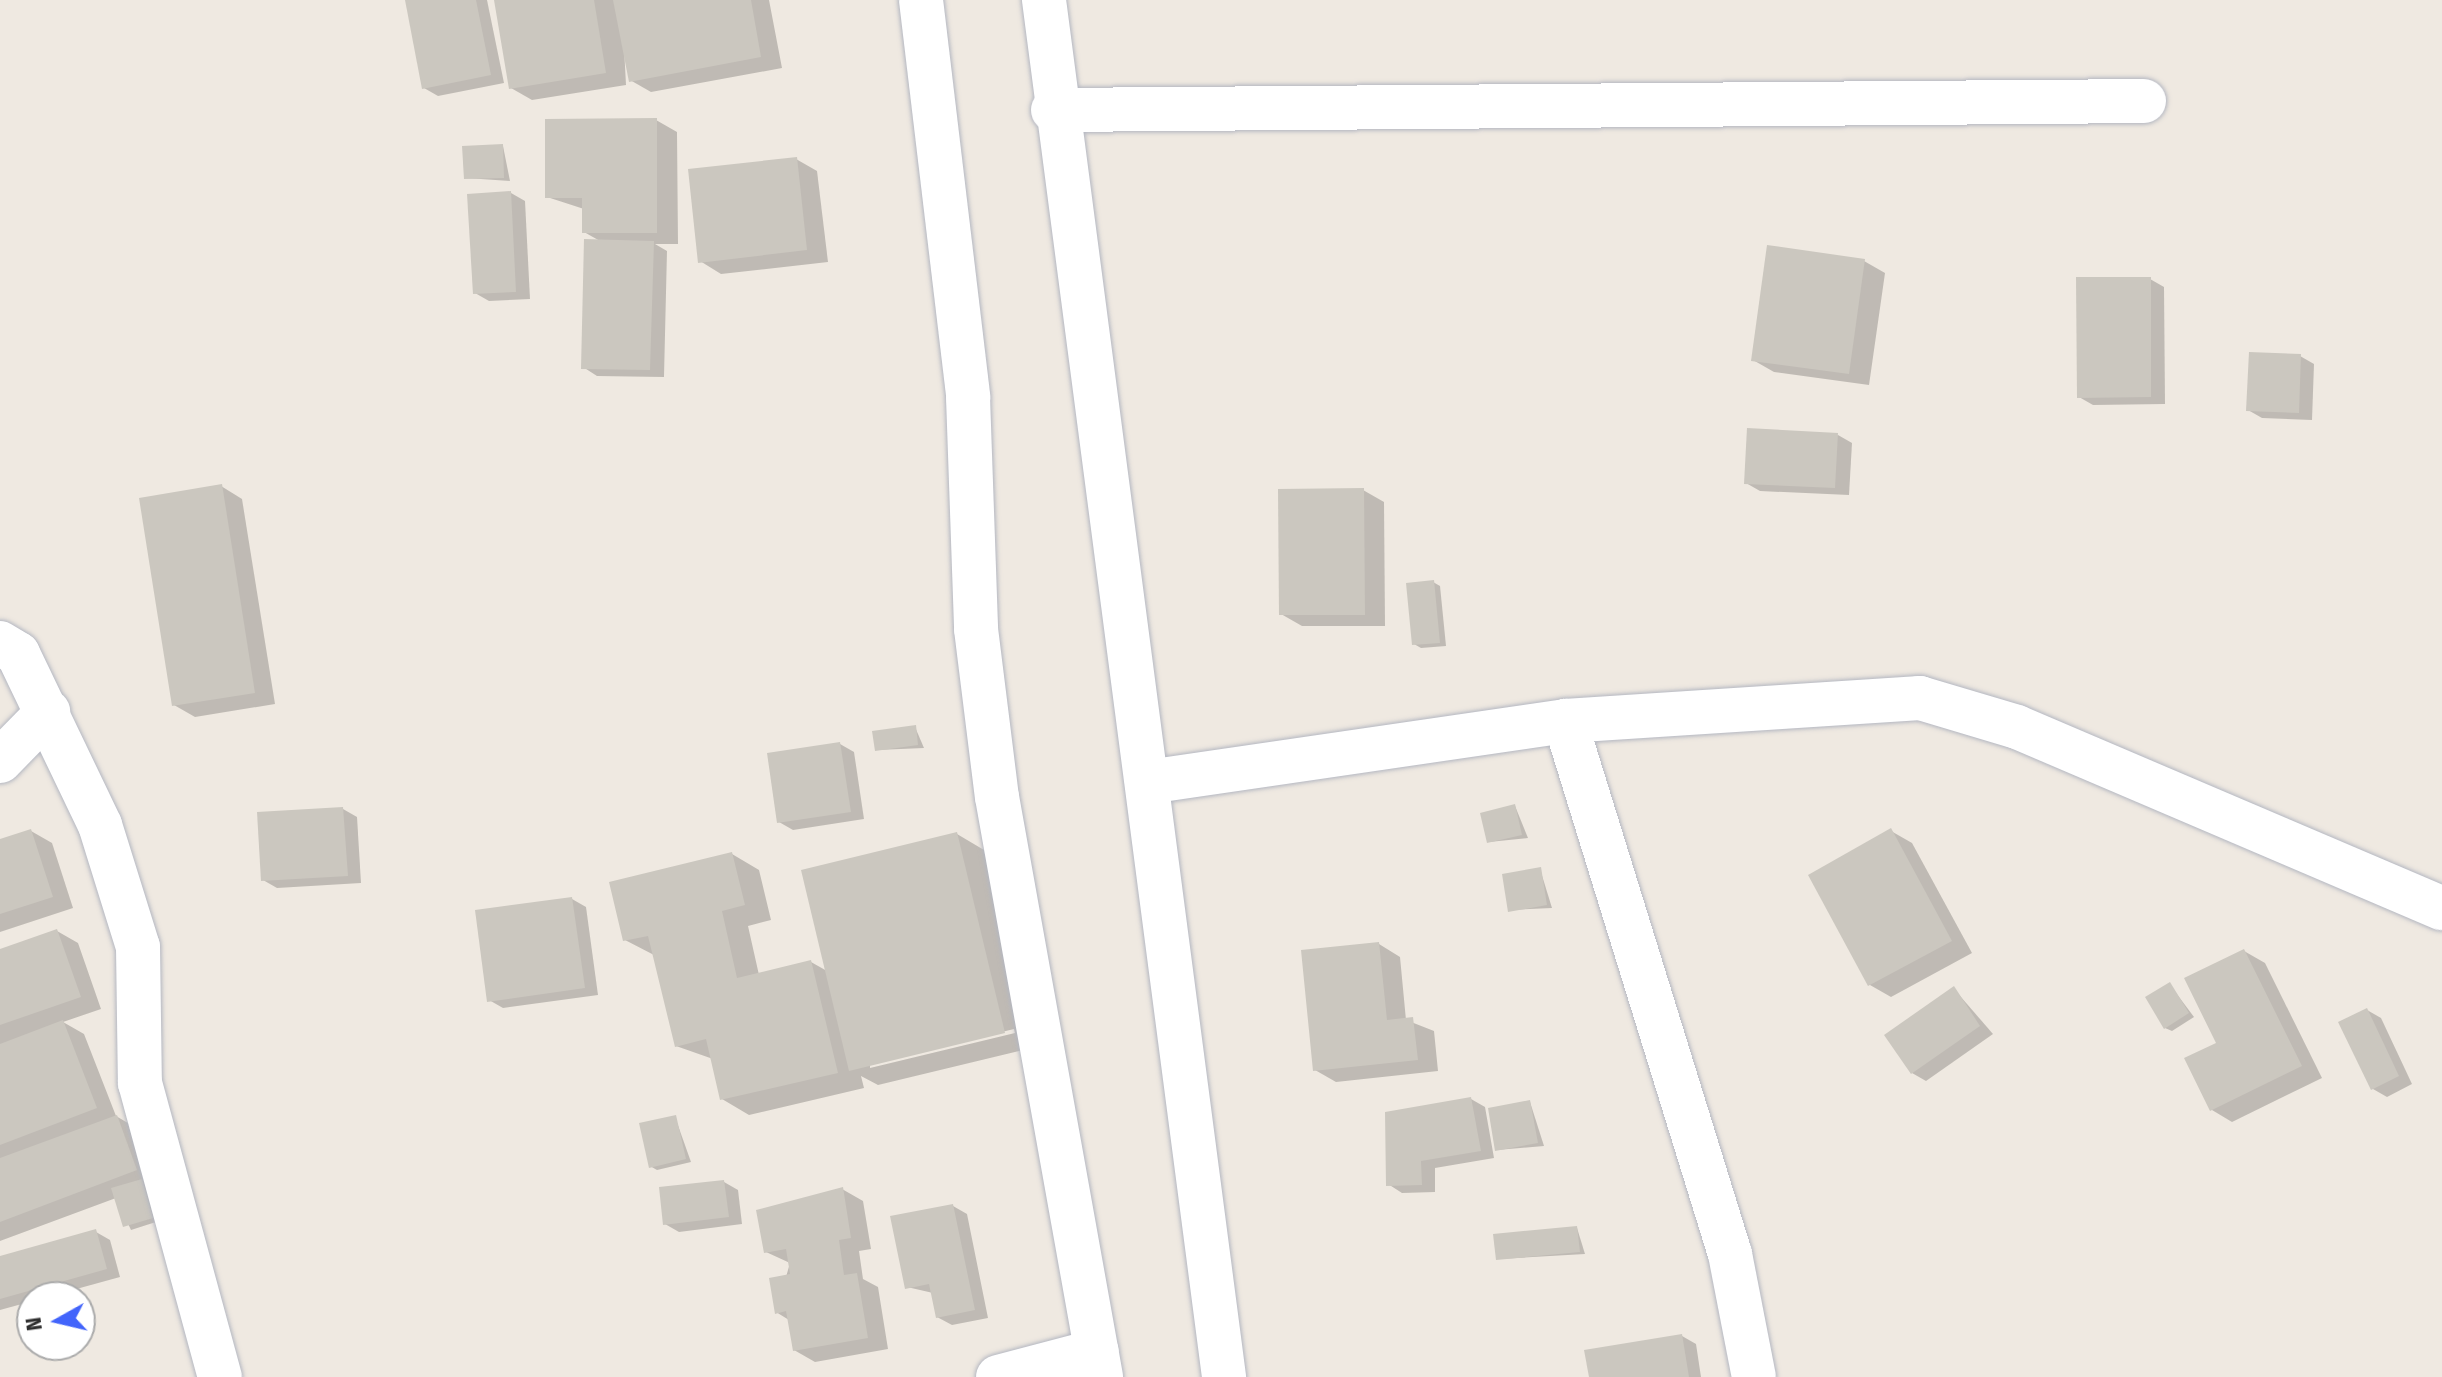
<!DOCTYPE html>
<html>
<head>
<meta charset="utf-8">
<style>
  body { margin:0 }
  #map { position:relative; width:2442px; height:1377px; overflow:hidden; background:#efe9e1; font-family:"Fira Sans Condensed",sans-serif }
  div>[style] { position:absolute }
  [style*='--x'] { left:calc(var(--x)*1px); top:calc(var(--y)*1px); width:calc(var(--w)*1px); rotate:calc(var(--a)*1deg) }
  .shadow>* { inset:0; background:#0003 }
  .building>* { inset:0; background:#cbc7bf }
  .roads { filter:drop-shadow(0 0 2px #b4b7c1) drop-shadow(0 0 2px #b4b7c1) }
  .minor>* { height:44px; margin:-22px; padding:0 22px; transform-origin:22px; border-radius:22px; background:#fff }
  span { translate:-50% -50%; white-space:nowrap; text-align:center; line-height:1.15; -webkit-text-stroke:8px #fff; paint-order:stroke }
  .north { position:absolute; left:16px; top:1281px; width:80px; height:80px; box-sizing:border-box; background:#fff; border:2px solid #ababab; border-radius:50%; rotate:262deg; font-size:22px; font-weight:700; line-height:32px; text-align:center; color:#2e2e2e }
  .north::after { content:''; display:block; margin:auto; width:28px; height:36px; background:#4264fb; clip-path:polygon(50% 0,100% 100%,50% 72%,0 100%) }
</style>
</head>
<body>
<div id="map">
  <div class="shadow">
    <div style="clip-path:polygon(408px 0,487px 0,504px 83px,438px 96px,424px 88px)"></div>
    <div style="clip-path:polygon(496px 0,769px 0,782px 68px,651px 92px,630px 80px,624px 47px,626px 85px,532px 100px,511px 88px)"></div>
    <div style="clip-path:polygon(656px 120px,677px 132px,678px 244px,655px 244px,667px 251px,664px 377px,597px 376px,583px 367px,600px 241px,584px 232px,584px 209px,547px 197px)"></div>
    <div style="clip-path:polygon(503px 146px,510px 181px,466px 178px)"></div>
    <div style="clip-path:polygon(796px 159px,817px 171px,828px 262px,721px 274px,700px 261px)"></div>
    <div style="clip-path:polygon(511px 193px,525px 201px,530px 299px,489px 301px,475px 293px)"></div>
    <div style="clip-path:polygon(1864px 261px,1885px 273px,1869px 385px,1774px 372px,1753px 360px)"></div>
    <div style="clip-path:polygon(2150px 279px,2164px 287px,2165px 404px,2093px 405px,2079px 397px)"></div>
    <div style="clip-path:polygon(2300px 356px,2314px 364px,2312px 420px,2262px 418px,2248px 410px)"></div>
    <div style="clip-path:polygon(1838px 435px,1852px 443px,1849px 495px,1760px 491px,1746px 483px)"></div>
    <div style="clip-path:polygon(221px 486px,242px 499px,275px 704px,195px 717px,174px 705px)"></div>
    <div style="clip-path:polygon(1363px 490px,1384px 502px,1385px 626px,1302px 626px,1281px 614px)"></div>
    <div style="clip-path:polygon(1433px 582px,1440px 586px,1446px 646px,1421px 648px,1414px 644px)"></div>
    <div style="clip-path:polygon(915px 727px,924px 748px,877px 750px)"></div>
    <div style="clip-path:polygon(840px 744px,854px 752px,864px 819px,793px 830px,779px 822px)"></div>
    <div style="clip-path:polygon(1515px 806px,1528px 838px,1489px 842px)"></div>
    <div style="clip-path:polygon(343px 809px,357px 817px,361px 883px,277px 888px,263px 880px)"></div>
    <div style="clip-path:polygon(31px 831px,52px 843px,73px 908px,0 932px,0 841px)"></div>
    <div style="clip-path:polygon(1891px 831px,1912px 843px,1972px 953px,1891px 997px,1870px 985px)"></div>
    <div style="clip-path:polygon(evenodd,957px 834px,984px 850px,1031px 1048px,878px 1085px,861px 1076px,864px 1088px,749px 1115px,722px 1099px,713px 1059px,676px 1046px,654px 955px,625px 940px,732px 854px,759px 870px,771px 920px,748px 926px,759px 975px,811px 962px,827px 971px,957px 834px,1014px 1029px,1015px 1033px,870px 1068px,870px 1064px,1014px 1029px)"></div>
    <div style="clip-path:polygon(1540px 869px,1552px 908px,1509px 910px)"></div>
    <div style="clip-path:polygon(572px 899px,586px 907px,598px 995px,503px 1008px,489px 1000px)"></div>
    <div style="clip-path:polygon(57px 931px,78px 943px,101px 1009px,63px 1022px,84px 1034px,116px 1116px,138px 1129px,159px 1221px,131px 1230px,116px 1198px,0 1241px,0 951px)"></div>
    <div style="clip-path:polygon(1379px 944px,1400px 957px,1406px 1020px,1434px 1031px,1438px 1071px,1336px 1082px,1315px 1070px)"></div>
    <div style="clip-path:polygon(2244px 951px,2265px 963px,2322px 1078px,2232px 1122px,2212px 1110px,2219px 1044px)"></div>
    <div style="clip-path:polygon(2170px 985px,2194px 1017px,2172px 1031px,2165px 1028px)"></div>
    <div style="clip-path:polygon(1954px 989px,1993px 1034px,1926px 1081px,1912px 1073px)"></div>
    <div style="clip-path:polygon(2367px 1010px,2381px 1018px,2412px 1084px,2387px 1097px,2373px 1089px)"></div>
    <div style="clip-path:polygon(1471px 1099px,1485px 1107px,1494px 1158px,1435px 1168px,1435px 1192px,1402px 1193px,1388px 1184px)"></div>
    <div style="clip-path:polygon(1530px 1102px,1544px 1146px,1497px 1150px)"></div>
    <div style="clip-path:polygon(675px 1117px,691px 1162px,657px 1170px,650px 1166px)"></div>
    <div style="clip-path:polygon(724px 1182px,738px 1190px,742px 1224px,679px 1232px,665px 1224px)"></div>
    <div style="clip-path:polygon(842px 1189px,863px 1201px,871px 1249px,859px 1251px,863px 1279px,878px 1287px,888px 1349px,815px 1362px,794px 1350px,789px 1320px,776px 1312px,790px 1263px,766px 1252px)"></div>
    <div style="clip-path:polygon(953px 1206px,967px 1214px,988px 1318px,952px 1325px,937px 1317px,933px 1293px,907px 1287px)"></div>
    <div style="clip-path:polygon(1577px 1228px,1585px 1254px,1498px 1259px)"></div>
    <div style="clip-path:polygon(96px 1232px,110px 1240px,120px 1277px,0 1310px,0 1259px)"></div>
    <div style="clip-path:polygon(1682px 1336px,1696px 1344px,1701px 1377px,1591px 1377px)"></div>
  </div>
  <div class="building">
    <div style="clip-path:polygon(405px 0,476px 0,491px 75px,422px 89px)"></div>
    <div style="clip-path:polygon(494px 0,594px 0,606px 73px,509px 89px)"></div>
    <div style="clip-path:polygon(613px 0,751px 0,761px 57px,629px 82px)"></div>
    <div style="clip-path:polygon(657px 118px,657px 233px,582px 233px,582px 198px,545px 198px,545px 119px)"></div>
    <div style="clip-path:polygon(503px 144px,504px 178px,464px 179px,462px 146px)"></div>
    <div style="clip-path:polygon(797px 157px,807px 250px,698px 263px,688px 169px)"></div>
    <div style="clip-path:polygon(511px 191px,516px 292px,473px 294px,467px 194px)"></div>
    <div style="clip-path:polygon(584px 239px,654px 241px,650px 370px,581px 369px)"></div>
    <div style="clip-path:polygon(1767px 245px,1865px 259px,1849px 374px,1751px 361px)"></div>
    <div style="clip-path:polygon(2076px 277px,2151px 277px,2151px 397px,2077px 398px)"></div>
    <div style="clip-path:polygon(2249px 352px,2301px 354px,2299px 413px,2246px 411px)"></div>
    <div style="clip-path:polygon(1747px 428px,1838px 433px,1835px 488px,1744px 484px)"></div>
    <div style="clip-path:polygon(222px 484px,255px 693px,172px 706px,139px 498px)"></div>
    <div style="clip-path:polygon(1364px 488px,1365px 615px,1279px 615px,1278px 489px)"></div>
    <div style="clip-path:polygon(1434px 580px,1440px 643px,1412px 645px,1406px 583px)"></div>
    <div style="clip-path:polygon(916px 725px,918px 745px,875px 751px,872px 731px)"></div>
    <div style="clip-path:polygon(840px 742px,851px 812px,777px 823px,767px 753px)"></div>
    <div style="clip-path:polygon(1515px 804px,1522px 835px,1487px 843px,1480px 813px)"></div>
    <div style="clip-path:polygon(343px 807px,348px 876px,261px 881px,257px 812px)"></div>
    <div style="clip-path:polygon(1891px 828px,1952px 941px,1868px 986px,1808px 875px)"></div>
    <div style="clip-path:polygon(31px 829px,53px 897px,0 914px,0 839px)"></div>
    <div style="clip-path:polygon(957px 832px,1005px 1033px,849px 1071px,801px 870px)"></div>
    <div style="clip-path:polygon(732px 852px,745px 905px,722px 911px,737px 978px,811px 960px,838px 1073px,720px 1100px,706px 1039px,675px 1047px,648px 936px,623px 941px,609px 882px)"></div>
    <div style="clip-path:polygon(1541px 867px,1547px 905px,1508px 912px,1502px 874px)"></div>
    <div style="clip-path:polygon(572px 897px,585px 988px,487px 1002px,475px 910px)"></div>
    <div style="clip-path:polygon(57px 929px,81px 997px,0 1025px,0 949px)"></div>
    <div style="clip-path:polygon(1379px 942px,1387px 1020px,1413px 1017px,1418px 1060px,1313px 1071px,1301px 950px)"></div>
    <div style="clip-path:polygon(2244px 949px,2302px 1066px,2210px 1111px,2184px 1058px,2216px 1043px,2184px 978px)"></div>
    <div style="clip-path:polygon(2170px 982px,2189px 1013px,2164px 1029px,2145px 997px)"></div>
    <div style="clip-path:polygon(1954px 986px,1980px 1026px,1911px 1074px,1884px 1035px)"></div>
    <div style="clip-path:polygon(2367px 1008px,2399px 1076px,2371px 1090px,2338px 1022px)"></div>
    <div style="clip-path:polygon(63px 1020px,97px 1108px,0 1145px,0 1044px)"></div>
    <div style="clip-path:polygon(1471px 1097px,1481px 1151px,1421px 1161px,1422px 1185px,1386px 1186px,1385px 1112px)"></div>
    <div style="clip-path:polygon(1530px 1100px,1538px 1143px,1495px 1151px,1488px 1108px)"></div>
    <div style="clip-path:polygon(117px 1115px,137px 1170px,0 1222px,0 1158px)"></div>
    <div style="clip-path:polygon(676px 1115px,686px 1159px,649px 1168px,639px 1123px)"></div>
    <div style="clip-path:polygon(142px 1179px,153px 1218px,123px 1227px,111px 1188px)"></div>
    <div style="clip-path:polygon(724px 1180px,729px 1217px,663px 1225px,659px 1187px)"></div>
    <div style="clip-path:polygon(843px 1187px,851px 1238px,839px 1240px,844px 1275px,857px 1273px,868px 1338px,793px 1351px,786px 1311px,775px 1314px,769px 1278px,790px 1274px,786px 1249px,764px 1253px,756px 1210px)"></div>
    <div style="clip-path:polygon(953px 1204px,975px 1310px,936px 1318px,929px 1284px,905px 1289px,890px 1216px)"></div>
    <div style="clip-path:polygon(1577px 1226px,1580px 1252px,1496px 1260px,1493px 1234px)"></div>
    <div style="clip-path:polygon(96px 1229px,107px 1269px,0 1299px,0 1256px)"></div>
    <div style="clip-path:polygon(1682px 1334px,1689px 1377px,1589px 1377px,1584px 1350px)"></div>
  </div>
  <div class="roads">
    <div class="minor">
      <div style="--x:921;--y:0;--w:400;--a:83.2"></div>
      <div style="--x:968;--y:397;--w:232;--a:88"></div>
      <div style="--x:976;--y:629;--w:169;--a:82.9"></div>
      <div style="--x:997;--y:797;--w:589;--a:79.83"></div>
      <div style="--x:1044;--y:0;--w:1389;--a:82.55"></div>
      <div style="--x:1053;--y:110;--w:1091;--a:-0.47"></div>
      <div style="--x:0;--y:643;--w:21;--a:31"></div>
      <div style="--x:18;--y:654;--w:190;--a:64.4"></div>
      <div style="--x:100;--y:825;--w:128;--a:72.7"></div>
      <div style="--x:138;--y:947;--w:136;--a:89.2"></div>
      <div style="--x:140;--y:1083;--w:305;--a:74.8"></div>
      <div style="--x:1565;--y:721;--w:558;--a:72.8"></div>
      <div style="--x:1730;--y:1254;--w:125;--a:79"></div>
      <div style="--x:0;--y:761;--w:69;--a:-45.6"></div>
      <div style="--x:1147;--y:782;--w:422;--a:-8.3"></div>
      <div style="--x:1565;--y:721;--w:356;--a:-3.7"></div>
      <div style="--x:1920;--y:698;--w:101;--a:16.6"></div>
      <div style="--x:2017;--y:727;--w:462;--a:23.1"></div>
      <div style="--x:998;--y:1377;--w:102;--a:-14.7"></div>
    </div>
  </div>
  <div class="north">N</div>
</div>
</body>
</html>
